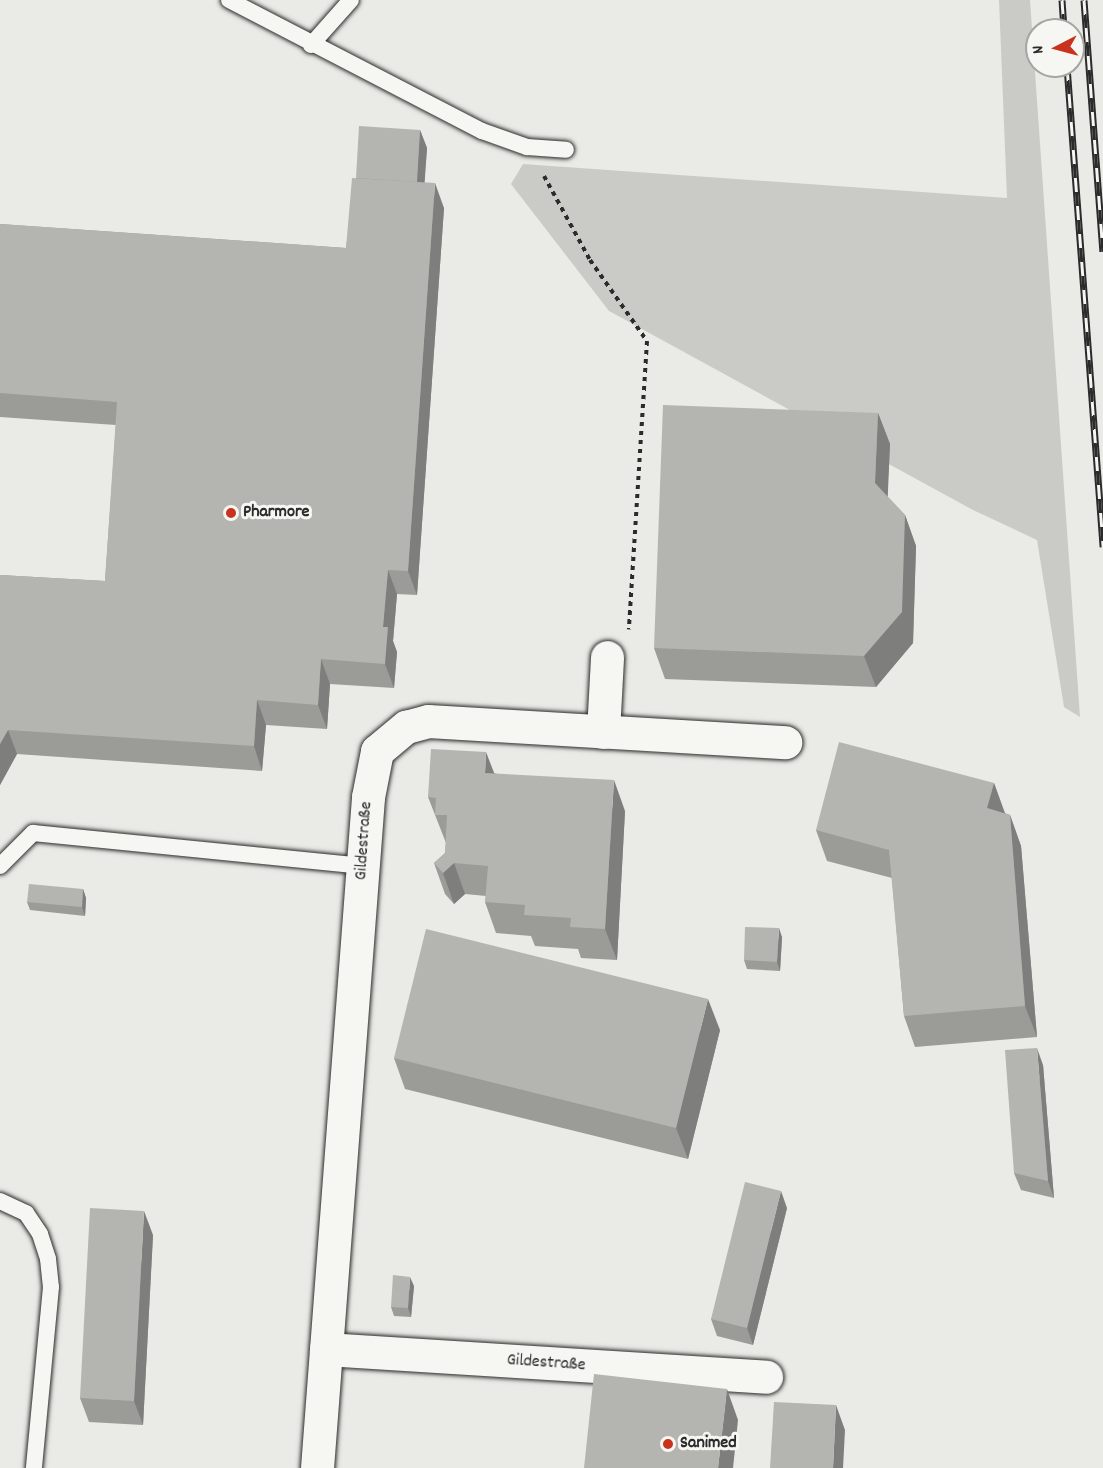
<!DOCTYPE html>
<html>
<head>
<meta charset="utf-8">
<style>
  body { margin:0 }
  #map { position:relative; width:1103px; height:1468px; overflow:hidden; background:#eaeae6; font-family:Dekko,sans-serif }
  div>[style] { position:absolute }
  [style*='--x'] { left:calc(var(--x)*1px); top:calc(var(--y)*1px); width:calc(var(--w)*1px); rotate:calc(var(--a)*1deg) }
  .green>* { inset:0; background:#cacac7 }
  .path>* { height:4px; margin-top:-2px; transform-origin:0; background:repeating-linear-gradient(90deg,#2b2b2b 0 4.5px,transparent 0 9px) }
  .roads { filter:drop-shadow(0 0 2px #2b2b2b) drop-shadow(0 0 2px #2b2b2b) }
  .service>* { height:16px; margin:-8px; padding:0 8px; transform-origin:8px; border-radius:8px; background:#f6f6f2 }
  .minor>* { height:33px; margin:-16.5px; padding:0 16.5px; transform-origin:16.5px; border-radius:16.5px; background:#f6f6f2 }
  .rail>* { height:7px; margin-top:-3.5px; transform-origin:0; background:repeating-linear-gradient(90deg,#f6f6f2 0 14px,#2b2b2b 0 28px); box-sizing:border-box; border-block:2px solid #2b2b2b }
  .wall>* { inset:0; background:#9b9b98 }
  .shaded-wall>* { inset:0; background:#7e7e7c }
  .building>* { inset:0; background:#b4b4b1 }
  .dots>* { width:16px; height:16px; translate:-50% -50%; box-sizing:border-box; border:3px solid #f6f6f2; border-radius:50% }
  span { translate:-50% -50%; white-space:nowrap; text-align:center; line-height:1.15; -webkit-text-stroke:6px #f6f6f2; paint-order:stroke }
  .poi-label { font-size:18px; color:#2b2b2b; font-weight:700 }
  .left { translate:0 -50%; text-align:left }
  .street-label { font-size:18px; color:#2b2b2b }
  .north { position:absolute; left:1025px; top:18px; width:60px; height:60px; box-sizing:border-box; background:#f6f6f2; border:2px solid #a5a5a2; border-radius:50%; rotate:264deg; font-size:16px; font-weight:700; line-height:24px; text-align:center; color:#2b2b2b }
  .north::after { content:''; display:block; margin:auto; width:21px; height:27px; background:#c8321e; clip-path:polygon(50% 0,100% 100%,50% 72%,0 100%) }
</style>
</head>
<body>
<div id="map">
  <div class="green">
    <div style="clip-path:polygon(999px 0,1030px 0,1080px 717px,1064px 707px,1037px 540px,973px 510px,609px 311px,511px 184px,523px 164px,1007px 198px)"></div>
  </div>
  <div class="path">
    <div style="--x:544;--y:176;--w:96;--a:61.3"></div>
    <div style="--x:590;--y:260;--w:99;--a:54.9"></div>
    <div style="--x:647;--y:341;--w:289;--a:93.6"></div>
  </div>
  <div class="roads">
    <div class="service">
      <div style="--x:229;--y:0;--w:285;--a:27.4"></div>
      <div style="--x:482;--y:131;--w:48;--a:19.6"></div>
      <div style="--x:527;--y:147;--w:39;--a:4"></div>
      <div style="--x:311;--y:45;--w:60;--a:-48.4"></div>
      <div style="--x:0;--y:866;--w:47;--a:-45"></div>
      <div style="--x:33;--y:833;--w:332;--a:5.7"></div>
      <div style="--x:0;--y:1201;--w:29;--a:25"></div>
      <div style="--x:26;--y:1213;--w:25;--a:56"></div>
      <div style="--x:40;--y:1234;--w:26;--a:72"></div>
      <div style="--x:48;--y:1259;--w:28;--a:84"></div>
      <div style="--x:51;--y:1287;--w:182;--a:95.4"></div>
    </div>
    <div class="minor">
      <div style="--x:603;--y:732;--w:75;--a:-86.9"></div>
      <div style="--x:326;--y:1349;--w:441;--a:3.6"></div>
      <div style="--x:317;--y:1468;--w:673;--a:-85.65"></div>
      <div style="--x:368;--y:797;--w:47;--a:-78.9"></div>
      <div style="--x:377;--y:751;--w:38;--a:-40"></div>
      <div style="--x:406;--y:727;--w:23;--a:-15"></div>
      <div style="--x:428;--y:721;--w:358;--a:3.4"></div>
    </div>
  </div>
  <div class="rail">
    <div style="--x:1062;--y:0;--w:30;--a:86"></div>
    <div style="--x:1084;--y:0;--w:252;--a:85.7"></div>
    <div style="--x:1067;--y:66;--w:482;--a:85.7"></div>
  </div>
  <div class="wall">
    <div style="clip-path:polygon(420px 130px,427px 148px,424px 183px,444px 208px,417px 595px,397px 594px,393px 641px,397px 652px,394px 688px,330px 684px,327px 729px,266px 725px,262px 771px,17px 754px,0 785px,0 575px,105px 581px,116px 425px,0 417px,0 224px,346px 248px,356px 178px)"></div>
    <div style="clip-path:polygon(878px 413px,890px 444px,887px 496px,905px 515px,916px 546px,913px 643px,876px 687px,665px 679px,654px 648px)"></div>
    <div style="clip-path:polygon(494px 773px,625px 811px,617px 960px,581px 958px,578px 949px,535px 946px,531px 936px,496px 933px,485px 902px,486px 896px,465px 894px,454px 904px,445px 894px,434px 863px,445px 853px,446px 843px,428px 797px)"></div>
    <div style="clip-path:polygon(994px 783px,1005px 813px,1010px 815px,1021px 846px,1037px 1037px,915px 1047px,904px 1016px,892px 878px,827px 861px,816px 830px)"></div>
    <div style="clip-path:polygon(83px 889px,86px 898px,85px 916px,30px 910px,27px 902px)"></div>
    <div style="clip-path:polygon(782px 937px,780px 971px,747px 969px,744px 960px)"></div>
    <div style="clip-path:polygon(720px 1030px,688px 1159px,405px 1089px,394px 1058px)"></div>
    <div style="clip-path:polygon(1043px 1065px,1054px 1198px,1021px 1190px,1014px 1173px)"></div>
    <div style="clip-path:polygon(787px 1208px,753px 1345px,717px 1336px,711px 1319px)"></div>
    <div style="clip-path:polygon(153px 1235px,143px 1425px,89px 1422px,80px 1398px)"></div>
    <div style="clip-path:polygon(414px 1286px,411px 1317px,394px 1316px,391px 1307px)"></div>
  </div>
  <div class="shaded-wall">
    <div style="clip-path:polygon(420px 130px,427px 148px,423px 206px,416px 189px)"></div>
    <div style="clip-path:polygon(435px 183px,444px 208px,417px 595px,408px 571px)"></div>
    <div style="clip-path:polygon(878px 413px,890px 444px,887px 514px,875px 483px)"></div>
    <div style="clip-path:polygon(905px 515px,916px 546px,913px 643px,876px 687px,864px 656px)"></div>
    <div style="clip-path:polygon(388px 570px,397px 594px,393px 641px,397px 652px,394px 688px,385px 664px,383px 627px)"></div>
    <div style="clip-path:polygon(321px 659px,330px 684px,327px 729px,318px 705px)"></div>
    <div style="clip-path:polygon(257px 700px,266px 725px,262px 771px,254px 746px)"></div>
    <div style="clip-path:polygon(8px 730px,17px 754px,0 785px,0 744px)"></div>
    <div style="clip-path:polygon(486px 752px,498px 783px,485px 773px)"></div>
    <div style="clip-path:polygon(614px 780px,625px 811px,617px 960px,605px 929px)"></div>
    <div style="clip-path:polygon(994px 783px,1005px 814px,987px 808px)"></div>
    <div style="clip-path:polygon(1010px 815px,1021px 846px,1037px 1037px,1025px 1006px)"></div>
    <div style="clip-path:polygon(454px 863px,465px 894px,454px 904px,443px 873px)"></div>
    <div style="clip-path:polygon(83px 889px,86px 898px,85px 916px,82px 907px)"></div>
    <div style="clip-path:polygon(779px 928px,782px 937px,780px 971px,777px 962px)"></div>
    <div style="clip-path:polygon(708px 999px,720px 1030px,688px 1159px,676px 1128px)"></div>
    <div style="clip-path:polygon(1037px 1048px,1043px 1065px,1054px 1198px,1048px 1181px)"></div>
    <div style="clip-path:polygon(781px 1191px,787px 1208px,753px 1345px,747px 1328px)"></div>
    <div style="clip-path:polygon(144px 1211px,153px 1235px,143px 1425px,134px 1401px)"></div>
    <div style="clip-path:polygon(410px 1277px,414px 1286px,411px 1317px,408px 1308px)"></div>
    <div style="clip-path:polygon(727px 1389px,738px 1420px,733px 1468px,718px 1468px)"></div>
    <div style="clip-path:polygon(836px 1405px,845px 1430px,843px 1468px,833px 1468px)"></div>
  </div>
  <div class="building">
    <div style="clip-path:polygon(359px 126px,420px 130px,417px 182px,356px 178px)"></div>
    <div style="clip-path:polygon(352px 178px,435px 183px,408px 571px,388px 570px,383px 627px,388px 627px,385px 664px,321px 659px,318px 705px,257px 700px,254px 746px,8px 730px,0 744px,0 575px,105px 581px,117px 402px,0 393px,0 224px,346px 248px)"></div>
    <div style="clip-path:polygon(663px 405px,878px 413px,875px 483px,905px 515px,902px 612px,864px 656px,654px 648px)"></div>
    <div style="clip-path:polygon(839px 742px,994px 783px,987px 808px,1010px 815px,1025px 1006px,904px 1016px,889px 850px,816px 830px)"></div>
    <div style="clip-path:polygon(431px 749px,486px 752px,485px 773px,614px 780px,605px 929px,570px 927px,571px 918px,524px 915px,525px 905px,485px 902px,488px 866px,454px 863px,443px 873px,434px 863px,445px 853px,447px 815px,435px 815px,436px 798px,428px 797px)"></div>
    <div style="clip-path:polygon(29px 884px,83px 889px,82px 907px,27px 902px)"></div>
    <div style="clip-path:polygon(745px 927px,779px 928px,777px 962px,744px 960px)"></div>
    <div style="clip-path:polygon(426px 929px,708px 999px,676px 1128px,394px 1058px)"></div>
    <div style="clip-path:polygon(1037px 1048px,1048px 1181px,1014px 1173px,1005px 1050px)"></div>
    <div style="clip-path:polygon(745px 1182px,781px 1191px,747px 1328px,711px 1319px)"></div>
    <div style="clip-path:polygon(90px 1208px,144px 1211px,134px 1401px,80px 1398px)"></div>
    <div style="clip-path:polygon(393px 1275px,410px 1277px,408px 1308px,391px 1307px)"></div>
    <div style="clip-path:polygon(594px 1374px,727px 1389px,718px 1468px,584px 1468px)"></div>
    <div style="clip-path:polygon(774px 1402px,836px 1405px,833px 1468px,770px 1468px)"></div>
  </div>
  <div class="dots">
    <div style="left:231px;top:513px;background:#c8321e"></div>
    <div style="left:668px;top:1444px;background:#c8321e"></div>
  </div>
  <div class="poi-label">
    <span class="left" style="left:243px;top:513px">Pharmore</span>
    <span class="left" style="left:680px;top:1444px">Sanimed</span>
  </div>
  <div class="street-label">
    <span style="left:365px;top:841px;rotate:-86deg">Gildestraße</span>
    <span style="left:546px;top:1364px;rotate:4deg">Gildestraße</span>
  </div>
  <div class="north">N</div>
</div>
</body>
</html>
